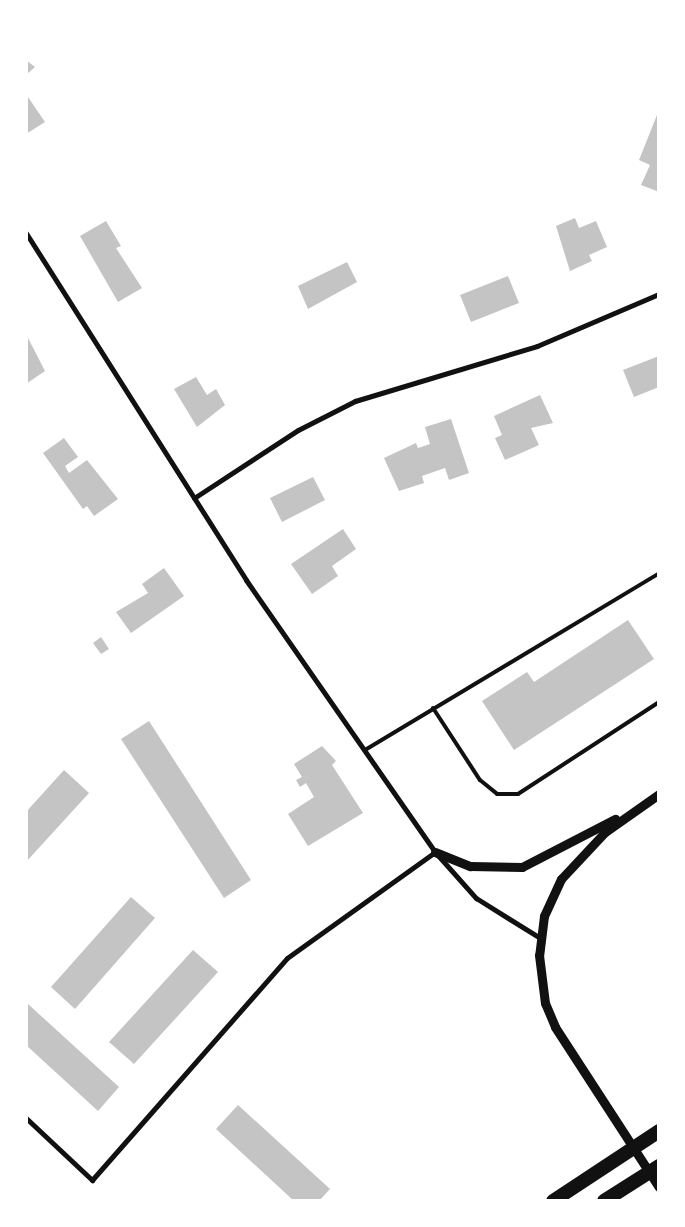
<!DOCTYPE html>
<html>
<head>
<meta charset="utf-8">
<style>
  body { margin:0 }
  #map { position:relative; width:685px; height:1227px; overflow:hidden; background:#fff; font-family:"Public Sans",sans-serif }
  div>[style] { position:absolute }
  [style*='--x'] { left:calc(var(--x)*1px); top:calc(var(--y)*1px); width:calc(var(--w)*1px); rotate:calc(var(--a)*1deg) }
  .building>* { inset:0; background:#c4c4c4 }
  .service>* { height:4px; margin:-2px; padding:0 2px; transform-origin:2px; border-radius:2px; background:#111 }
  .minor>* { height:5px; margin:-2.5px; padding:0 2.5px; transform-origin:2.5px; border-radius:2.5px; background:#111 }
  .tertiary>* { height:9px; margin:-4.5px; padding:0 4.5px; transform-origin:4.5px; border-radius:4.5px; background:#111 }
  .trunk>* { height:14px; margin:-7px; padding:0 7px; transform-origin:7px; border-radius:7px; background:#111 }
  span { translate:-50% -50%; white-space:nowrap; text-align:center; line-height:1.15; -webkit-text-stroke:4.5px #fff; paint-order:stroke }
  .frame { position:absolute; inset:0; border:28px solid #fff; pointer-events:none }
</style>
</head>
<body>
<div id="map">
  <div class="building">
    <div style="clip-path:polygon(26px 60px,35px 67px,26px 75px)"></div>
    <div style="clip-path:polygon(26px 94px,45px 122px,26px 134px)"></div>
    <div style="clip-path:polygon(657px 115px,659px 116px,659px 192px,641px 185px,650px 165px,639px 160px)"></div>
    <div style="clip-path:polygon(575px 218px,579px 228px,596px 221px,607px 247px,589px 255px,592px 261px,570px 271px,556px 226px)"></div>
    <div style="clip-path:polygon(106px 221px,121px 246px,116px 248px,142px 288px,118px 302px,80px 236px)"></div>
    <div style="clip-path:polygon(347px 262px,357px 282px,308px 309px,298px 286px)"></div>
    <div style="clip-path:polygon(508px 276px,519px 303px,471px 322px,460px 295px)"></div>
    <div style="clip-path:polygon(26px 334px,45px 371px,26px 384px)"></div>
    <div style="clip-path:polygon(659px 356px,659px 387px,634px 397px,623px 370px)"></div>
    <div style="clip-path:polygon(196px 377px,207px 395px,216px 389px,225px 405px,197px 427px,174px 389px)"></div>
    <div style="clip-path:polygon(540px 395px,553px 423px,531px 428px,539px 445px,505px 460px,495px 438px,502px 435px,494px 416px)"></div>
    <div style="clip-path:polygon(451px 419px,469px 473px,449px 480px,445px 468px,422px 476px,424px 483px,399px 491px,384px 458px,416px 443px,418px 448px,430px 444px,425px 427px)"></div>
    <div style="clip-path:polygon(64px 438px,78px 457px,65px 466px,69px 473px,87px 460px,118px 499px,94px 516px,87px 506px,83px 509px,43px 453px)"></div>
    <div style="clip-path:polygon(313px 477px,325px 500px,282px 522px,270px 498px)"></div>
    <div style="clip-path:polygon(343px 529px,356px 549px,332px 566px,338px 576px,312px 594px,291px 564px)"></div>
    <div style="clip-path:polygon(164px 568px,184px 596px,131px 633px,116px 612px,148px 593px,142px 584px)"></div>
    <div style="clip-path:polygon(628px 620px,654px 659px,514px 750px,482px 701px,527px 672px,534px 682px)"></div>
    <div style="clip-path:polygon(101px 637px,109px 649px,101px 654px,93px 643px)"></div>
    <div style="clip-path:polygon(149px 721px,251px 880px,224px 898px,121px 739px)"></div>
    <div style="clip-path:polygon(322px 746px,336px 761px,332px 765px,363px 813px,308px 846px,288px 814px,314px 797px,306px 783px,300px 787px,296px 780px,302px 777px,294px 764px)"></div>
    <div style="clip-path:polygon(64px 770px,89px 793px,26px 862px,26px 812px)"></div>
    <div style="clip-path:polygon(131px 897px,155px 918px,75px 1009px,51px 987px)"></div>
    <div style="clip-path:polygon(193px 950px,218px 972px,134px 1064px,109px 1042px)"></div>
    <div style="clip-path:polygon(28px 1004px,119px 1087px,98px 1111px,26px 1045px)"></div>
    <div style="clip-path:polygon(238px 1105px,330px 1189px,319px 1201px,294px 1201px,216px 1129px)"></div>
  </div>
  <div class="service">
    <div style="--x:433;--y:708;--w:86;--a:56.9"></div>
    <div style="--x:480;--y:780;--w:22;--a:39"></div>
    <div style="--x:497;--y:794;--w:21;--a:0"></div>
    <div style="--x:518;--y:794;--w:168;--a:-33.1"></div>
    <div style="--x:365;--y:750;--w:343;--a:-31"></div>
  </div>
  <div class="minor">
    <div style="--x:26;--y:233;--w:411;--a:57.6"></div>
    <div style="--x:246;--y:580;--w:331;--a:55.2"></div>
    <div style="--x:435;--y:852;--w:62;--a:48.3"></div>
    <div style="--x:476;--y:898;--w:75;--a:32"></div>
    <div style="--x:194;--y:498;--w:124;--a:-33.2"></div>
    <div style="--x:298;--y:430;--w:64;--a:-27"></div>
    <div style="--x:355;--y:401;--w:190;--a:-16.8"></div>
    <div style="--x:537;--y:346;--w:133;--a:-23.1"></div>
    <div style="--x:26;--y:1118;--w:91;--a:43.2"></div>
    <div style="--x:92;--y:1180;--w:295;--a:-48.7"></div>
    <div style="--x:287;--y:958;--w:182;--a:-35.6"></div>
  </div>
  <div class="tertiary">
    <div style="--x:659;--y:794;--w:66;--a:144.9"></div>
    <div style="--x:605;--y:832;--w:64;--a:133.1"></div>
    <div style="--x:561;--y:879;--w:41;--a:114.7"></div>
    <div style="--x:544;--y:916;--w:39;--a:97"></div>
    <div style="--x:539;--y:955;--w:48;--a:82.9"></div>
    <div style="--x:545;--y:1003;--w:26;--a:67"></div>
    <div style="--x:555;--y:1027;--w:191;--a:57"></div>
    <div style="--x:435;--y:852;--w:38;--a:22"></div>
    <div style="--x:470;--y:866;--w:52;--a:1.1"></div>
    <div style="--x:522;--y:867;--w:105;--a:-27.3"></div>
  </div>
  <div class="trunk">
    <div style="--x:553;--y:1201;--w:127;--a:-33.4"></div>
    <div style="--x:604;--y:1201;--w:65;--a:-32.5"></div>
  </div>
  <div class="frame"></div>
</div>
</body>
</html>
